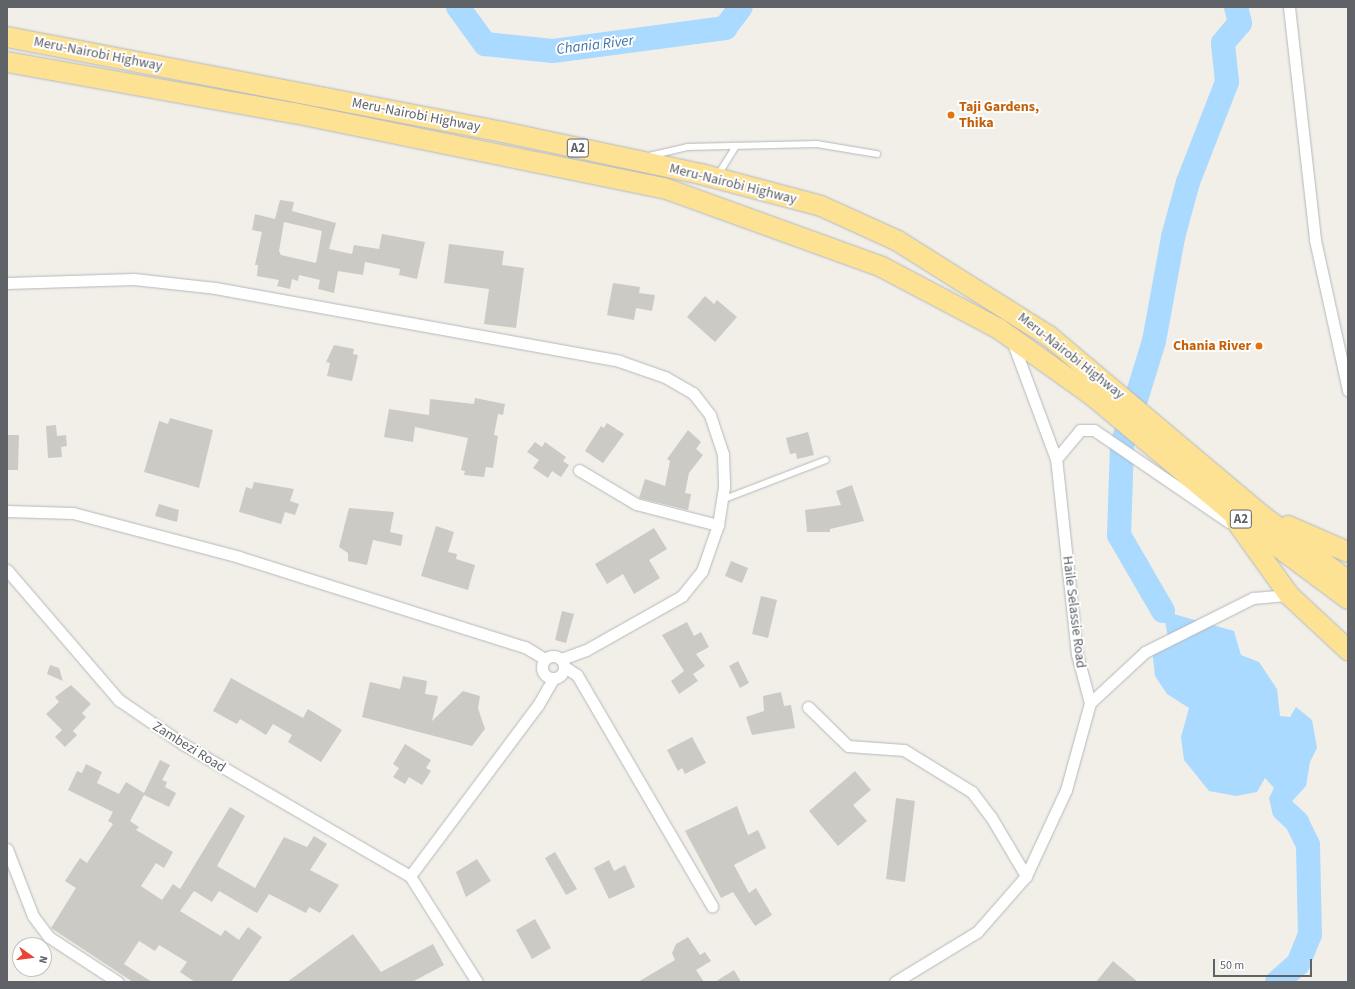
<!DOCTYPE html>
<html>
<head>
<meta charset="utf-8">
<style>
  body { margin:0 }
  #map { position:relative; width:1355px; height:989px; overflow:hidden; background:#f1efe8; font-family:"Source Sans 3",sans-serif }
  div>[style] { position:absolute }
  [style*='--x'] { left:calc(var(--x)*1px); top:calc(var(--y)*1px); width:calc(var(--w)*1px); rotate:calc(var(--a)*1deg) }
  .water>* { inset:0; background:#aadaff }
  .river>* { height:24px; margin:-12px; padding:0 12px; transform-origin:12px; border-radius:12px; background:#aadaff }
  .building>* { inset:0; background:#cccac5 }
  .roads { filter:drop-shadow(0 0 1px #b5b8bc) drop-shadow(0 0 1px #b5b8bc) }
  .lane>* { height:5.5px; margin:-2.75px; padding:0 2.75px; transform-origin:2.75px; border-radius:2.75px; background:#fff }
  .street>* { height:11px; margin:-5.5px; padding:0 5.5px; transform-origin:5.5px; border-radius:5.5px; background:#fff }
  .street>.ring { margin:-5.5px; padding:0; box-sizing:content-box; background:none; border:11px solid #fff; border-radius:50% }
  .highway>* { height:20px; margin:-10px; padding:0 10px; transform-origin:10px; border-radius:10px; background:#fde293 }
  .dots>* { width:11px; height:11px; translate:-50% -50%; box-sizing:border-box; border:2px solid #fff; border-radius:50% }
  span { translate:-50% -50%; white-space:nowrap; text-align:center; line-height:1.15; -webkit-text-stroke:4px #fff; paint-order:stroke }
  .shield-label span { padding:1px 3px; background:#fff; border:1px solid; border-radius:3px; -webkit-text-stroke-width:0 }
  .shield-label { font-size:13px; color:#5f6368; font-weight:700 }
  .street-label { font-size:14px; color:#5f6368 }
  .food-label { font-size:14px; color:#c56008; font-weight:700 }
  .left { translate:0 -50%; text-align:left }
  .right { translate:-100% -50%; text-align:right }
  .water-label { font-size:15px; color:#4174aa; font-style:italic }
  .frame { position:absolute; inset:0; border:8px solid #5f6368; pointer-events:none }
  .north { position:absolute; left:12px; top:937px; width:40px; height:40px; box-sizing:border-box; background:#fff; border:1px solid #bfc1c3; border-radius:50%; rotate:104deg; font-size:11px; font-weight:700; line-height:16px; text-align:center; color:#5f6368 }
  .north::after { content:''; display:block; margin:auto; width:14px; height:18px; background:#ea4335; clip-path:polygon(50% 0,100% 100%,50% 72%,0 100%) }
  .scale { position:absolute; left:1213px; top:959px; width:99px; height:18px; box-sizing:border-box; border:2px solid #5f6368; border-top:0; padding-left:5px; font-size:12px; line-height:14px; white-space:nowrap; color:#5f6368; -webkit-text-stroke:3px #fff; paint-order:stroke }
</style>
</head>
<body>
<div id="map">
  <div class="water">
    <div style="clip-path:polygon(1163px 611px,1234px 631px,1241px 655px,1259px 662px,1277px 689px,1280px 716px,1290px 717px,1296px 707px,1312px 720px,1317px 748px,1310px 762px,1306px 786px,1284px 810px,1272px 811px,1269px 798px,1274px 788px,1265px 778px,1257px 792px,1236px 796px,1209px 791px,1184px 760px,1181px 737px,1189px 708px,1167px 694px,1155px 676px,1152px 649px,1168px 637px)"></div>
  </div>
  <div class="river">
    <div style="--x:458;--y:7;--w:46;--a:53.9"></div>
    <div style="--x:485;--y:44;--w:68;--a:5.9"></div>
    <div style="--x:553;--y:51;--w:174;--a:-7.6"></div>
    <div style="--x:725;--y:28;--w:26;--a:-53"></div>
    <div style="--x:1163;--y:611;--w:88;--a:-120.1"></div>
    <div style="--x:1119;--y:535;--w:90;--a:-88.1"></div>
    <div style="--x:1122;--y:445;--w:109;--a:-72.9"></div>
    <div style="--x:1154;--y:341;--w:106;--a:-79.6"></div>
    <div style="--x:1173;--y:237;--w:57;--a:-74.7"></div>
    <div style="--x:1188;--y:182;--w:107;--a:-68.7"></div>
    <div style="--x:1227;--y:82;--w:39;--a:-96"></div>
    <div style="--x:1223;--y:43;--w:26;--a:-50"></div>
    <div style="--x:1240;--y:23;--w:16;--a:-104"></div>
    <div style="--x:1277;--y:982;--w:28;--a:-41"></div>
    <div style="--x:1298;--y:964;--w:31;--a:-68"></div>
    <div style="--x:1310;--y:935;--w:90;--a:-91.3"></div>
    <div style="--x:1308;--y:845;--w:25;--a:-116"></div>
    <div style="--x:1297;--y:822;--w:18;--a:-137"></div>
  </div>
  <div class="building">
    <div style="clip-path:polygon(evenodd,280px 200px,294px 202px,292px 211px,336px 223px,329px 249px,352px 254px,354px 245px,379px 249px,382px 234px,425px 242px,417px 279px,399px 275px,400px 269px,365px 262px,363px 275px,338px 271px,334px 293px,318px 289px,320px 280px,299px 275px,298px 281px,292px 279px,290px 289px,277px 286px,279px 280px,257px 276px,258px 265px,255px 265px,262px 232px,252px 230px,255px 214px,275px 219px,280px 200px,284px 222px,322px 231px,316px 263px,281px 255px,279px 251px,284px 222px)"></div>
    <div style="clip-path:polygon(449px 244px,504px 251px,502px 265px,524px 268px,516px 328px,484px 324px,489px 289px,444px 283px)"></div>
    <div style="clip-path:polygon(613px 283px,640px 287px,639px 293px,655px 295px,652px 311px,636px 308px,634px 320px,607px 315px)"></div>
    <div style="clip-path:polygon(705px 296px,714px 304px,717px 300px,737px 317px,715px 342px,687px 317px)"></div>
    <div style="clip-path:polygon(334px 345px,354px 349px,353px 354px,358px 355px,352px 381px,327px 376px,330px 363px,326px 362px)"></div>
    <div style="clip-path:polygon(475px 398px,505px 404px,503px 415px,498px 414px,494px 435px,498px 436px,493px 468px,486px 467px,484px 477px,464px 475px,465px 471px,461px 470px,468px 438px,415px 427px,413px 442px,384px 437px,389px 409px,429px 415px,430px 399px,474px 404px)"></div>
    <div style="clip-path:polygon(170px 418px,213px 430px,199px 488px,144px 472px,159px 421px,168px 424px)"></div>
    <div style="clip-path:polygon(607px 423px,624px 434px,603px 463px,585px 451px,601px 426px,604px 428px)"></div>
    <div style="clip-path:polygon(56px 425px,57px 436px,66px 435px,67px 446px,61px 447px,62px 457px,48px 458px,46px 426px)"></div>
    <div style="clip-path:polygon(688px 430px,701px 442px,696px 449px,703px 455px,689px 473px,685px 493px,691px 494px,688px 510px,639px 498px,645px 479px,665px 486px,670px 461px,667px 459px)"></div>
    <div style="clip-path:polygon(808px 432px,814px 455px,797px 459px,796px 453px,790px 454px,786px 438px)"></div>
    <div style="clip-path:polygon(7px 435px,19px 435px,18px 470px,7px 470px)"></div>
    <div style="clip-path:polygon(535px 442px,542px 447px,545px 442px,566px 457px,563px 461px,569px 465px,561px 477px,552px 471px,548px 478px,533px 468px,539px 460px,527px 452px)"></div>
    <div style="clip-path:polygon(254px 482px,294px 489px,290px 501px,299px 504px,295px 515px,285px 512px,281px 524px,239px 512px,246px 487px,252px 489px)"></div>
    <div style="clip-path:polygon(852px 485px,864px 521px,830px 529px,830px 532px,807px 532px,805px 510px,841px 505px,836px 491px)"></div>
    <div style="clip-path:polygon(159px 504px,179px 510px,177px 522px,155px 516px)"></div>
    <div style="clip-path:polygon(349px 508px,394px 512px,390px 532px,403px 535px,401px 546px,373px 540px,367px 565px,348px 561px,348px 553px,339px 547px)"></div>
    <div style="clip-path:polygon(436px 526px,454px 532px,448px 552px,457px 554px,456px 559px,475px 565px,468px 590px,421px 576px)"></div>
    <div style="clip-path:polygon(654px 528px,667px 549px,649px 560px,660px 578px,634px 594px,623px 574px,607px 584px,595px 564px)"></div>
    <div style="clip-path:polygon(731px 561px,748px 568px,742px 583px,725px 576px)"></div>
    <div style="clip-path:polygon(761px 596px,777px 600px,768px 638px,752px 634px)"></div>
    <div style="clip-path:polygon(562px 611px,574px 614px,566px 643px,555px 640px)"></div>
    <div style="clip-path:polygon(687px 622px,694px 636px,701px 632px,709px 647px,696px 654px,705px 666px,693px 674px,698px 681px,679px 694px,671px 681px,684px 671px,662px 635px)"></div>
    <div style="clip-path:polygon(738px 661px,749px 683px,740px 688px,729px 666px)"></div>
    <div style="clip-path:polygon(50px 665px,59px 668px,63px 681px,47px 674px)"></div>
    <div style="clip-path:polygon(403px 676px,427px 681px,425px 694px,438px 696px,432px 721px,463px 691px,480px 696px,478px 708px,485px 729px,472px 746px,362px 717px,370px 682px,400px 689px)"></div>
    <div style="clip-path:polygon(231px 678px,303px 718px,308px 709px,342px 730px,321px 762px,288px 742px,292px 735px,273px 724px,266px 735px,240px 719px,237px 724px,213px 711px)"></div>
    <div style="clip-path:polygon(71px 685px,91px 704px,82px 713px,86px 717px,73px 731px,77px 735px,65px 747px,55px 737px,62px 730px,46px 714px,59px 702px,55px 697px)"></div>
    <div style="clip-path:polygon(781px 692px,784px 706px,791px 705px,795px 728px,752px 735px,746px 717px,764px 711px,763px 696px)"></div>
    <div style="clip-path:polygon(692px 737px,706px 763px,685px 774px,682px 768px,678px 771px,667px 750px)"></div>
    <div style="clip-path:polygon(405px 744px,431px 760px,426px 768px,431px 771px,422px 785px,409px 777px,405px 784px,393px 777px,399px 768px,393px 764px)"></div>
    <div style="clip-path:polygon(160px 760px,170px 765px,162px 780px,167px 782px,165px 787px,176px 793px,169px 807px,144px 795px,130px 821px,139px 827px,136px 830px,173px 852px,164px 868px,156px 863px,141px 886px,162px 900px,173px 884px,180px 889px,230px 807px,245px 816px,217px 866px,255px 888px,284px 837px,307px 847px,314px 836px,327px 844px,310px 870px,339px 885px,320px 913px,309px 907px,306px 913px,269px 894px,257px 913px,219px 891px,212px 902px,194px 891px,180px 911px,221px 936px,225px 930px,239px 940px,248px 927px,262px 937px,231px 982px,195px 982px,180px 972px,187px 962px,159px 945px,155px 951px,139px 941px,124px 964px,152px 982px,133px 982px,51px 928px,76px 888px,65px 881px,80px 858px,87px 863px,113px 824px,108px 821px,113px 812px,68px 790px,77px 771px,82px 773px,86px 764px,102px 772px,97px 783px,119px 794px,126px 782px,144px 793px)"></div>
    <div style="clip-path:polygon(855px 771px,871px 790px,853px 805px,867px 821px,838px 846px,809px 811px)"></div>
    <div style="clip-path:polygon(896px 798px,915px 801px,905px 882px,886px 879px)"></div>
    <div style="clip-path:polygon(737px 806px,748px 835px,758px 830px,766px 848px,734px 865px,749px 893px,756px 888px,772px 915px,755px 926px,733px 892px,721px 898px,685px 831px)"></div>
    <div style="clip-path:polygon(555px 852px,577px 889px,566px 895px,545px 858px)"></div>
    <div style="clip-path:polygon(477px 859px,491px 881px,466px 897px,456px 872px)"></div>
    <div style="clip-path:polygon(609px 860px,614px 871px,625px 865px,635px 887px,609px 899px,594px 868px)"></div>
    <div style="clip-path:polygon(535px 919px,551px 948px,532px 959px,516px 930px)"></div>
    <div style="clip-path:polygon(353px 934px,381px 972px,433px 944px,444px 965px,412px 982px,287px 982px)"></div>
    <div style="clip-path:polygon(688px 937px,700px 955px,705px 952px,711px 961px,696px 970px,704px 982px,638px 982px,675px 960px,672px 953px,676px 944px)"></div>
    <div style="clip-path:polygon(1113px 961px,1138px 982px,1096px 982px)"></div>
    <div style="clip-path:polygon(734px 970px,741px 982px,715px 982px)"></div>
  </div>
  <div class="roads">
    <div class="lane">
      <div style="--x:649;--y:156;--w:39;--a:-13"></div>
      <div style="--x:687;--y:147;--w:130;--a:-1.3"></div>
      <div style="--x:817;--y:144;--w:61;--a:9.5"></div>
      <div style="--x:718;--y:175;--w:34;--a:-58"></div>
      <div style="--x:722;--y:500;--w:111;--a:-21"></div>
    </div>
    <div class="street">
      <div style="--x:1289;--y:7;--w:234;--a:83.6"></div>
      <div style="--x:1315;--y:240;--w:154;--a:77.6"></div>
      <div style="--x:7;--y:283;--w:127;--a:-1.8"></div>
      <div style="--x:134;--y:279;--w:81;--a:6.3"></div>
      <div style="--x:215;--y:288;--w:411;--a:10.2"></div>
      <div style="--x:619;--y:361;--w:49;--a:19.2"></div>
      <div style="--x:665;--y:377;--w:32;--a:30"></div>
      <div style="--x:693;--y:393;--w:28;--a:52"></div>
      <div style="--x:710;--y:415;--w:41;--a:71.6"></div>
      <div style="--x:723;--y:454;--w:33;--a:88"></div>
      <div style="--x:724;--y:487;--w:38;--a:99"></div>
      <div style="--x:718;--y:525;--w:49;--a:109.2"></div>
      <div style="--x:702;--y:571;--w:32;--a:129"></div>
      <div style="--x:682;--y:596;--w:110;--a:150.6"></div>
      <div style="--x:586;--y:650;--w:27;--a:160"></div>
      <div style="--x:1056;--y:459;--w:38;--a:-50"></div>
      <div style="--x:1080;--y:430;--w:14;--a:0"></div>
      <div style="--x:1094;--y:430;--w:163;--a:34.3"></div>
      <div style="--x:579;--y:470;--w:66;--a:30.8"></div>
      <div style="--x:636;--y:504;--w:85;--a:14.4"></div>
      <div style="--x:7;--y:511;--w:66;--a:1.7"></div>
      <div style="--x:73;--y:513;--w:172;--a:14.8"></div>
      <div style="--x:239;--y:557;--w:300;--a:17.5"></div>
      <div style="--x:525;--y:647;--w:23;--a:31"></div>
      <div style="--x:7;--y:570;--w:172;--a:49.3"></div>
      <div style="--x:119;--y:700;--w:78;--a:34.5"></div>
      <div style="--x:183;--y:744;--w:263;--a:30.2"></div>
      <div class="ring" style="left:542px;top:656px;width:11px;height:11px"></div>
      <div style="--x:565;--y:667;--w:14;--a:34"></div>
      <div style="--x:577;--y:675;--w:268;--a:59.7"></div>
      <div style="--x:1090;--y:703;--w:75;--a:-42.8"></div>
      <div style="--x:1145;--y:652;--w:121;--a:-26.6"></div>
      <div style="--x:1253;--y:598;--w:36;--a:-5"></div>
      <div style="--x:808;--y:707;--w:56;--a:44.3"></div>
      <div style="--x:848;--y:746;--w:56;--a:4.1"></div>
      <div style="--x:904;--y:750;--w:80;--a:31.7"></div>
      <div style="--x:972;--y:792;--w:31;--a:53"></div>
      <div style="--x:991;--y:817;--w:69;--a:59.3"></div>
      <div style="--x:7;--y:849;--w:72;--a:68.8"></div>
      <div style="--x:33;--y:916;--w:26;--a:53"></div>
      <div style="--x:49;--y:937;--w:82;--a:33.1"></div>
      <div style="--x:477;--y:982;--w:125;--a:-122.3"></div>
      <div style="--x:410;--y:876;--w:214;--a:-53.2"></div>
      <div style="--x:538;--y:705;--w:30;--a:-60"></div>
      <div style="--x:895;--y:982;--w:96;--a:-31.4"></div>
      <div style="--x:977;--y:932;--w:74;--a:-48.8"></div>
      <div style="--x:1026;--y:876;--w:95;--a:-65.1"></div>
      <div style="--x:1066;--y:790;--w:90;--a:-74.6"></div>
      <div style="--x:1090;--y:703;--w:51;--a:-104.9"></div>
      <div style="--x:1077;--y:654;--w:196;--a:-96.1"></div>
      <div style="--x:1056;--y:459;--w:126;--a:-110.4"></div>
    </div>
    <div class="highway">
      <div style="--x:7;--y:37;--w:505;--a:10.84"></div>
      <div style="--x:503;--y:132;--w:202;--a:12"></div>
      <div style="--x:701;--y:174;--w:124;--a:14.9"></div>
      <div style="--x:821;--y:206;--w:85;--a:24.4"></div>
      <div style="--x:898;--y:241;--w:178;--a:32.2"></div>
      <div style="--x:1049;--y:336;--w:275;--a:40.1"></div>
      <div style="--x:1259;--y:513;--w:112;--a:37.4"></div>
      <div style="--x:7;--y:62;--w:291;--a:10.1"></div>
      <div style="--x:294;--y:113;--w:378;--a:11.5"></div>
      <div style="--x:664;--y:188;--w:232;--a:19.9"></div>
      <div style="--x:882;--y:267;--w:132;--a:27.9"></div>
      <div style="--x:999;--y:329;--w:115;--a:35.5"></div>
      <div style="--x:1093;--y:396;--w:180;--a:40"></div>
      <div style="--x:1231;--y:512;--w:146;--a:36.6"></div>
      <div style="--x:1236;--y:521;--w:91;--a:54.4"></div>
      <div style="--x:1289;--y:595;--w:81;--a:43"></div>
      <div style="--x:1288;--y:526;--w:65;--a:23.4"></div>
    </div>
  </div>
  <div class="dots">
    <div style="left:951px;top:115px;background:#e8710a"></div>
    <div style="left:1259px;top:346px;background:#e8710a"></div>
  </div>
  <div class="shield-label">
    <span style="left:578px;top:148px">A2</span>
    <span style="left:1241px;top:519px">A2</span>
  </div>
  <div class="street-label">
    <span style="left:98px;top:54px;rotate:11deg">Meru-Nairobi Highway</span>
    <span style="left:416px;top:115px;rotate:11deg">Meru-Nairobi Highway</span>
    <span style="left:733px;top:184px;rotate:14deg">Meru-Nairobi Highway</span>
    <span style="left:1071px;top:356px;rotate:38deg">Meru-Nairobi Highway</span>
    <span style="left:1074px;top:612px;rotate:83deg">Haile Selassie Road</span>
    <span style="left:189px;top:747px;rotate:32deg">Zambezi Road</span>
  </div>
  <div class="food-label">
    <span class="left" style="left:959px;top:115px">Taji Gardens,<br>Thika</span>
    <span class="right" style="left:1251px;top:346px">Chania River</span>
  </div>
  <div class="water-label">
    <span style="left:595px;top:45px;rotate:-7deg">Chania River</span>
  </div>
  <div class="frame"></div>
  <div class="north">N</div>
  <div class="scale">50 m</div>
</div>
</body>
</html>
